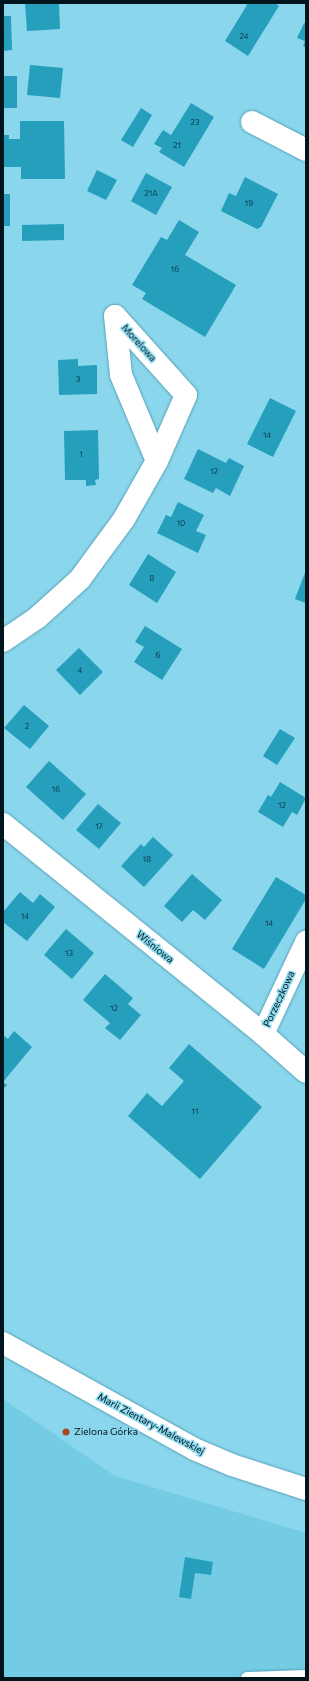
<!DOCTYPE html>
<html>
<head>
<meta charset="utf-8">
<style>
  body { margin:0 }
  #map { position:relative; width:309px; height:1681px; overflow:hidden; background:#8ad6ec; font-family:Commissioner,sans-serif }
  div>[style] { position:absolute }
  [style*='--x'] { left:calc(var(--x)*1px); top:calc(var(--y)*1px); width:calc(var(--w)*1px); rotate:calc(var(--a)*1deg) }
  .built>* { inset:0; background:#74cbe4 }
  .building>* { inset:0; background:#259fbc }
  .roads { filter:drop-shadow(0 0 1px #56a1b6) drop-shadow(0 0 1px #56a1b6) }
  .service>* { height:12px; margin:-6px; padding:0 6px; transform-origin:6px; border-radius:6px; background:#fff }
  .minor>* { height:22px; margin:-11px; padding:0 11px; transform-origin:11px; border-radius:11px; background:#fff }
  .tertiary>* { height:22px; margin:-11px; padding:0 11px; transform-origin:11px; border-radius:11px; background:#fff }
  .dots>* { width:11px; height:11px; translate:-50% -50%; box-sizing:border-box; border:2px solid #8ad6ec; border-radius:50% }
  span { translate:-50% -50%; white-space:nowrap; text-align:center; line-height:1.15; -webkit-text-stroke:3px #8ad6ec; paint-order:stroke }
  .number-label { font-size:8px; color:#0a3844 }
  .number-label span { -webkit-text-stroke-width:0 }
  .street-label { font-size:10px; color:#01161c }
  .poi-label { font-size:10px; color:#01161c }
  .left { translate:0 -50%; text-align:left }
  .frame { position:absolute; inset:0; border:4px solid #01161c; pointer-events:none }
</style>
</head>
<body>
<div id="map">
  <div class="built">
    <div style="clip-path:polygon(3px 1399px,115px 1476px,306px 1533px,306px 1678px,3px 1678px)"></div>
  </div>
  <div class="building">
    <div style="clip-path:polygon(25px 3px,59px 3px,60px 29px,27px 31px)"></div>
    <div style="clip-path:polygon(244px 3px,275px 3px,279px 6px,248px 56px,225px 41px,247px 5px)"></div>
    <div style="clip-path:polygon(3px 16px,11px 16px,12px 50px,3px 51px)"></div>
    <div style="clip-path:polygon(304px 23px,306px 24px,306px 48px,303px 46px,305px 41px,297px 38px)"></div>
    <div style="clip-path:polygon(30px 65px,63px 68px,60px 98px,27px 95px)"></div>
    <div style="clip-path:polygon(3px 76px,17px 76px,17px 108px,3px 108px)"></div>
    <div style="clip-path:polygon(191px 103px,214px 117px,184px 167px,159px 152px,162px 148px,154px 144px,163px 130px,171px 135px)"></div>
    <div style="clip-path:polygon(141px 108px,152px 115px,133px 147px,121px 140px)"></div>
    <div style="clip-path:polygon(20px 121px,64px 121px,65px 179px,21px 179px,21px 167px,3px 167px,3px 135px,9px 135px,9px 139px,20px 139px)"></div>
    <div style="clip-path:polygon(97px 170px,117px 180px,106px 200px,87px 191px)"></div>
    <div style="clip-path:polygon(146px 173px,172px 187px,156px 215px,131px 201px)"></div>
    <div style="clip-path:polygon(245px 177px,278px 194px,261px 227px,257px 229px,221px 211px,229px 193px,236px 196px)"></div>
    <div style="clip-path:polygon(3px 194px,10px 194px,10px 226px,3px 226px)"></div>
    <div style="clip-path:polygon(179px 220px,199px 232px,185px 255px,236px 285px,205px 337px,142px 299px,146px 293px,132px 285px,161px 237px,167px 240px)"></div>
    <div style="clip-path:polygon(64px 224px,64px 240px,22px 241px,22px 225px)"></div>
    <div style="clip-path:polygon(78px 359px,78px 366px,97px 365px,97px 394px,59px 395px,58px 360px)"></div>
    <div style="clip-path:polygon(270px 398px,296px 411px,273px 457px,247px 444px)"></div>
    <div style="clip-path:polygon(98px 430px,99px 479px,95px 480px,96px 485px,86px 486px,86px 480px,65px 480px,64px 431px)"></div>
    <div style="clip-path:polygon(198px 449px,226px 463px,229px 458px,244px 466px,230px 496px,216px 488px,213px 493px,184px 479px)"></div>
    <div style="clip-path:polygon(178px 502px,204px 515px,196px 531px,206px 535px,198px 553px,157px 533px,166px 515px,171px 517px)"></div>
    <div style="clip-path:polygon(148px 554px,176px 572px,157px 603px,129px 585px)"></div>
    <div style="clip-path:polygon(306px 570px,306px 603px,295px 599px)"></div>
    <div style="clip-path:polygon(145px 626px,182px 649px,162px 680px,134px 662px,144px 647px,135px 642px)"></div>
    <div style="clip-path:polygon(79px 648px,103px 672px,80px 695px,56px 670px)"></div>
    <div style="clip-path:polygon(24px 705px,49px 726px,30px 749px,4px 728px)"></div>
    <div style="clip-path:polygon(280px 729px,295px 738px,277px 765px,263px 756px)"></div>
    <div style="clip-path:polygon(49px 761px,86px 794px,63px 820px,26px 787px)"></div>
    <div style="clip-path:polygon(280px 782px,306px 798px,297px 815px,292px 812px,283px 827px,258px 812px,268px 795px,271px 797px)"></div>
    <div style="clip-path:polygon(98px 804px,121px 823px,99px 849px,76px 830px)"></div>
    <div style="clip-path:polygon(153px 837px,173px 855px,144px 887px,121px 866px,141px 844px,144px 847px)"></div>
    <div style="clip-path:polygon(192px 874px,222px 900px,205px 920px,193px 910px,182px 922px,164px 906px)"></div>
    <div style="clip-path:polygon(276px 877px,306px 895px,306px 899px,264px 969px,232px 949px)"></div>
    <div style="clip-path:polygon(20px 892px,33px 903px,40px 894px,55px 907px,27px 941px,3px 922px,3px 912px)"></div>
    <div style="clip-path:polygon(66px 929px,94px 953px,72px 979px,44px 955px)"></div>
    <div style="clip-path:polygon(105px 974px,133px 998px,128px 1004px,141px 1015px,120px 1040px,105px 1028px,110px 1023px,83px 1000px)"></div>
    <div style="clip-path:polygon(14px 1031px,32px 1047px,3px 1082px,7px 1085px,3px 1089px,3px 1035px,8px 1039px)"></div>
    <div style="clip-path:polygon(189px 1044px,262px 1107px,200px 1179px,128px 1116px,147px 1093px,162px 1106px,184px 1081px,169px 1068px)"></div>
    <div style="clip-path:polygon(185px 1557px,213px 1562px,211px 1575px,195px 1573px,191px 1599px,179px 1597px)"></div>
  </div>
  <div class="roads">
    <div class="service">
      <div style="--x:247;--y:1678;--w:59;--a:-1.9"></div>
    </div>
    <div class="minor">
      <div style="--x:252;--y:122;--w:61;--a:27.4"></div>
      <div style="--x:3;--y:641;--w:41;--a:-34.1"></div>
      <div style="--x:37;--y:618;--w:58;--a:-42.2"></div>
      <div style="--x:80;--y:579;--w:74;--a:-53.7"></div>
      <div style="--x:124;--y:519;--w:67;--a:-60.4"></div>
      <div style="--x:157;--y:461;--w:72;--a:-66.3"></div>
      <div style="--x:186;--y:395;--w:106;--a:-131.9"></div>
      <div style="--x:115;--y:316;--w:59;--a:84.2"></div>
      <div style="--x:121;--y:375;--w:93;--a:67.3"></div>
      <div style="--x:3;--y:824;--w:334;--a:38.9"></div>
      <div style="--x:263;--y:1034;--w:57;--a:41.5"></div>
      <div style="--x:263;--y:1034;--w:102;--a:-64.9"></div>
    </div>
    <div class="tertiary">
      <div style="--x:3;--y:1343;--w:218;--a:29"></div>
      <div style="--x:194;--y:1449;--w:41;--a:22.8"></div>
      <div style="--x:232;--y:1465;--w:78;--a:18"></div>
    </div>
  </div>
  <div class="dots">
    <div style="left:66px;top:1432px;background:#ac4522"></div>
  </div>
  <div class="number-label">
    <span style="left:244px;top:37px">24</span>
    <span style="left:195px;top:123px">23</span>
    <span style="left:177px;top:146px">21</span>
    <span style="left:151px;top:194px">21A</span>
    <span style="left:249px;top:204px">19</span>
    <span style="left:175px;top:270px">16</span>
    <span style="left:78px;top:380px">3</span>
    <span style="left:267px;top:436px">14</span>
    <span style="left:81px;top:455px">1</span>
    <span style="left:214px;top:472px">12</span>
    <span style="left:181px;top:524px">10</span>
    <span style="left:152px;top:579px">8</span>
    <span style="left:158px;top:656px">6</span>
    <span style="left:80px;top:671px">4</span>
    <span style="left:27px;top:727px">2</span>
    <span style="left:56px;top:790px">16</span>
    <span style="left:282px;top:806px">12</span>
    <span style="left:99px;top:827px">17</span>
    <span style="left:147px;top:860px">18</span>
    <span style="left:25px;top:917px">14</span>
    <span style="left:269px;top:924px">14</span>
    <span style="left:69px;top:954px">13</span>
    <span style="left:114px;top:1009px">12</span>
    <span style="left:195px;top:1112px">11</span>
  </div>
  <div class="street-label">
    <span style="left:139px;top:343px;rotate:48deg">Morelowa</span>
    <span style="left:155px;top:947px;rotate:39deg">Wiśniowa</span>
    <span style="left:279px;top:999px;rotate:-65deg">Porzeczkowa</span>
    <span style="left:151px;top:1424px;rotate:28deg">Marii Zientary-Malewskiej</span>
  </div>
  <div class="poi-label">
    <span class="left" style="left:74px;top:1432px">Zielona Górka</span>
  </div>
  <div class="frame"></div>
</div>
</body>
</html>
